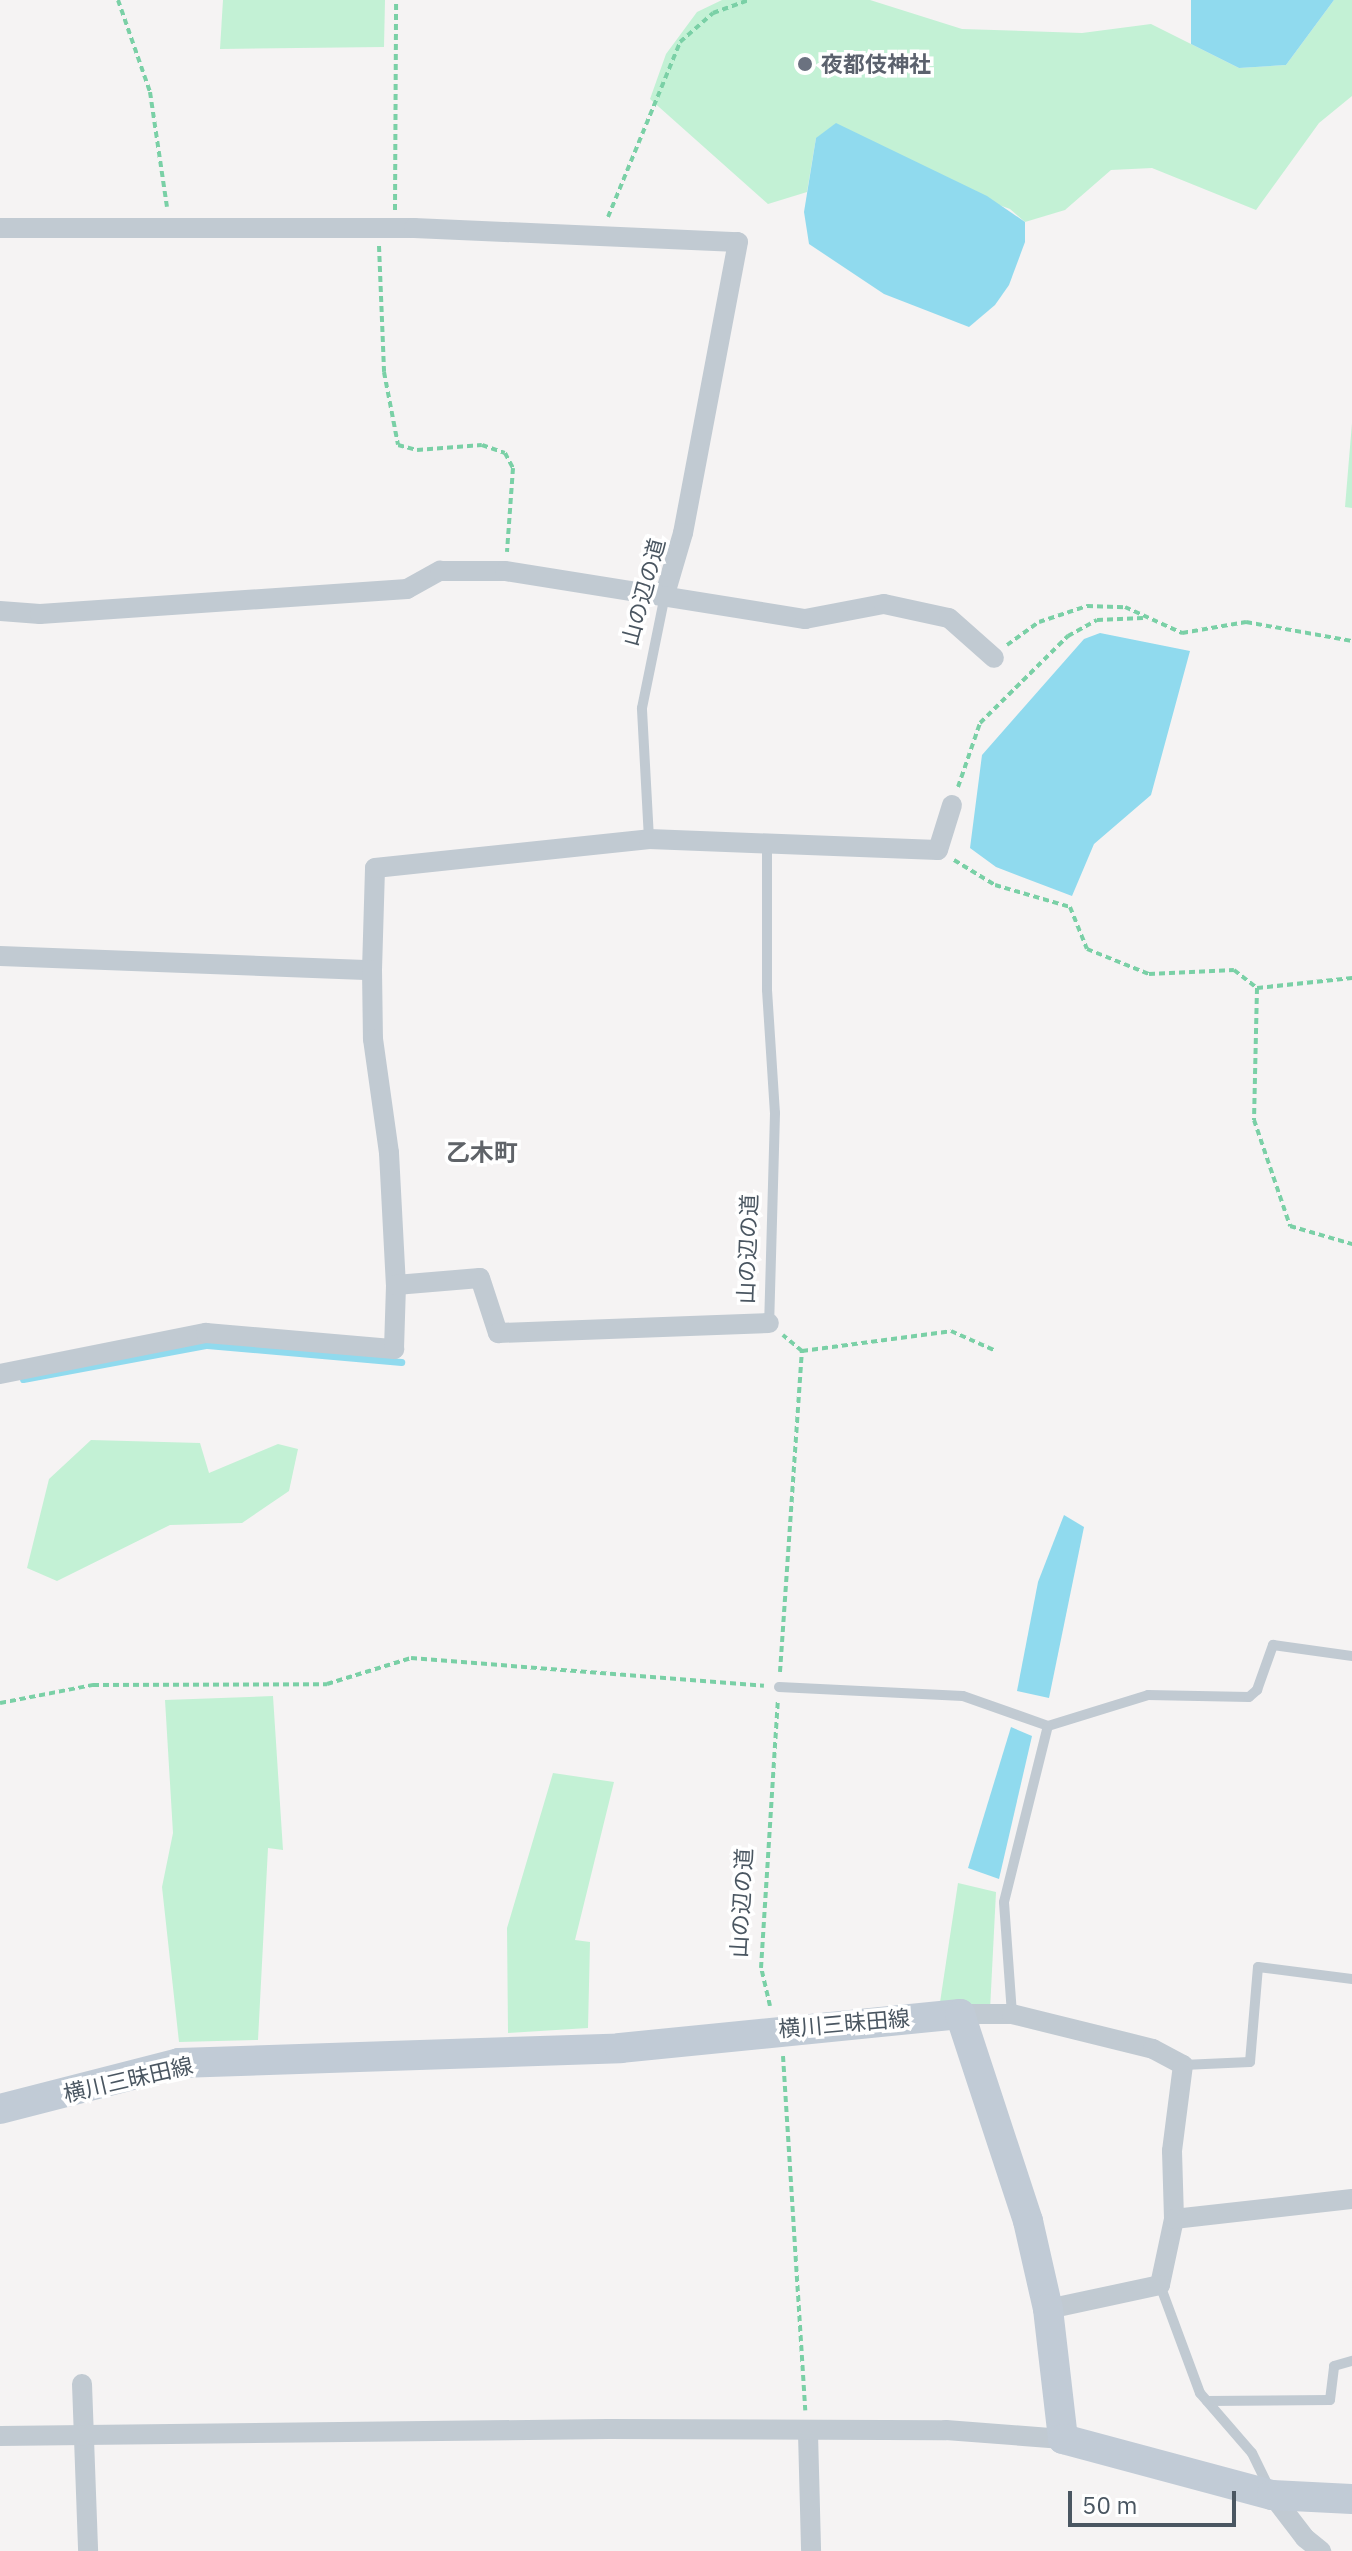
<!DOCTYPE html>
<html>
<head>
<meta charset="utf-8">
<style>
  body { margin:0 }
  #map { position:relative; width:1352px; height:2551px; overflow:hidden; background:#f5f3f3; font-family:"IBM Plex Sans","Noto Sans JP",sans-serif }
  div>[style] { position:absolute }
  [style*='--x'] { left:calc(var(--x)*1px); top:calc(var(--y)*1px); width:calc(var(--w)*1px); rotate:calc(var(--a)*1deg) }
  .green>* { inset:0; background:#c3f1d5 }
  .water>* { inset:0; background:#90daee }
  .stream>* { height:7px; margin:-3.5px; padding:0 3.5px; transform-origin:3.5px; border-radius:3.5px; background:#90daee }
  .path>* { height:4px; margin-top:-2px; transform-origin:0; background:repeating-linear-gradient(90deg,#7ad0a6 0 6px,transparent 0 10px) }
  .service>* { height:10px; margin:-5px; padding:0 5px; transform-origin:5px; border-radius:5px; background:#c1cad2 }
  .minor>* { height:20px; margin:-10px; padding:0 10px; transform-origin:10px; border-radius:10px; background:#c1cad2 }
  .secondary>* { height:30px; margin:-15px; padding:0 15px; transform-origin:15px; border-radius:15px; background:#c1cbd6 }
  .dots>* { width:22px; height:22px; translate:-50% -50%; box-sizing:border-box; border:4px solid #fff; border-radius:50% }
  span { translate:-50% -50%; white-space:nowrap; text-align:center; line-height:1.15; -webkit-text-stroke:7px #fff; paint-order:stroke }
  .worship-label { font-size:22px; color:#5b616d; font-weight:700 }
  .left { translate:0 -50%; text-align:left }
  .street-label { font-size:22px; color:#4a5661 }
  .neighbourhood-label { font-size:24px; color:#5f6368; font-weight:700 }
  .scale { position:absolute; left:1068px; top:2491px; width:168px; height:36px; box-sizing:border-box; border:4px solid #4a5661; border-top:0; padding-left:10px; font-size:24px; line-height:28px; white-space:nowrap; color:#4a5661; -webkit-text-stroke:6px #fff; paint-order:stroke }
</style>
</head>
<body>
<div id="map">
  <div class="green">
    <div style="clip-path:polygon(223px 0,385px 0,384px 47px,220px 49px)"></div>
    <div style="clip-path:polygon(722px 0,870px 0,962px 29px,1082px 33px,1151px 24px,1239px 68px,1286px 65px,1334px 0,1352px 0,1352px 96px,1319px 123px,1256px 210px,1152px 168px,1111px 170px,1065px 210px,1025px 222px,1010px 209px,816px 138px,807px 192px,768px 204px,650px 99px,666px 54px,697px 12px)"></div>
    <div style="clip-path:polygon(1352px 423px,1352px 508px,1345px 507px)"></div>
    <div style="clip-path:polygon(91px 1440px,200px 1443px,209px 1473px,278px 1444px,298px 1449px,289px 1491px,242px 1523px,170px 1525px,57px 1581px,27px 1568px,49px 1479px)"></div>
    <div style="clip-path:polygon(273px 1696px,283px 1850px,268px 1848px,258px 2040px,179px 2042px,162px 1887px,173px 1833px,165px 1700px)"></div>
    <div style="clip-path:polygon(553px 1773px,614px 1782px,575px 1940px,590px 1942px,588px 2028px,508px 2033px,507px 1928px)"></div>
    <div style="clip-path:polygon(958px 1883px,996px 1892px,990px 2010px,939px 2009px)"></div>
  </div>
  <div class="water">
    <div style="clip-path:polygon(1191px 0,1334px 0,1286px 65px,1239px 68px,1191px 44px)"></div>
    <div style="clip-path:polygon(836px 123px,987px 196px,1025px 222px,1025px 242px,1009px 285px,995px 305px,969px 327px,884px 294px,809px 244px,804px 212px,816px 138px)"></div>
    <div style="clip-path:polygon(1100px 633px,1190px 651px,1151px 795px,1094px 844px,1072px 896px,996px 867px,970px 848px,982px 755px,1084px 639px)"></div>
    <div style="clip-path:polygon(1064px 1515px,1084px 1527px,1049px 1698px,1017px 1691px,1038px 1582px)"></div>
    <div style="clip-path:polygon(1011px 1727px,1032px 1736px,999px 1879px,968px 1868px)"></div>
  </div>
  <div class="stream">
    <div style="--x:23;--y:1379;--w:187;--a:-10.5"></div>
    <div style="--x:207;--y:1345;--w:195;--a:5"></div>
  </div>
  <div class="path">
    <div style="--x:118;--y:0;--w:97;--a:70.8"></div>
    <div style="--x:150;--y:92;--w:116;--a:81.6"></div>
    <div style="--x:395;--y:210;--w:210;--a:-89.7"></div>
    <div style="--x:608;--y:217;--w:189;--a:-67.6"></div>
    <div style="--x:680;--y:42;--w:44;--a:-41.3"></div>
    <div style="--x:713;--y:13;--w:37;--a:-20"></div>
    <div style="--x:379;--y:246;--w:126;--a:87.7"></div>
    <div style="--x:384;--y:372;--w:74;--a:79.1"></div>
    <div style="--x:398;--y:445;--w:20;--a:15"></div>
    <div style="--x:417;--y:450;--w:65;--a:-4.4"></div>
    <div style="--x:482;--y:445;--w:24;--a:19"></div>
    <div style="--x:505;--y:453;--w:17;--a:62"></div>
    <div style="--x:513;--y:468;--w:84;--a:94.1"></div>
    <div style="--x:1007;--y:645;--w:39;--a:-36"></div>
    <div style="--x:1039;--y:622;--w:51;--a:-18.4"></div>
    <div style="--x:1087;--y:606;--w:38;--a:2"></div>
    <div style="--x:1125;--y:607;--w:63;--a:24.5"></div>
    <div style="--x:1182;--y:633;--w:65;--a:-9.8"></div>
    <div style="--x:1246;--y:622;--w:108;--a:10.2"></div>
    <div style="--x:958;--y:787;--w:68;--a:-71"></div>
    <div style="--x:980;--y:723;--w:124;--a:-44.7"></div>
    <div style="--x:1068;--y:636;--w:33;--a:-29"></div>
    <div style="--x:1097;--y:620;--w:46;--a:-2.5"></div>
    <div style="--x:954;--y:860;--w:48;--a:31.4"></div>
    <div style="--x:995;--y:885;--w:78;--a:16.3"></div>
    <div style="--x:1070;--y:907;--w:45;--a:68"></div>
    <div style="--x:1087;--y:949;--w:67;--a:22"></div>
    <div style="--x:1149;--y:974;--w:85;--a:-2.7"></div>
    <div style="--x:1234;--y:970;--w:29;--a:38"></div>
    <div style="--x:1257;--y:988;--w:96;--a:-6"></div>
    <div style="--x:1257;--y:988;--w:132;--a:91.3"></div>
    <div style="--x:1254;--y:1120;--w:112;--a:71.2"></div>
    <div style="--x:1290;--y:1226;--w:65;--a:16.2"></div>
    <div style="--x:802;--y:1351;--w:150;--a:-7.6"></div>
    <div style="--x:951;--y:1331;--w:49;--a:24"></div>
    <div style="--x:780;--y:1672;--w:322;--a:-86.1"></div>
    <div style="--x:802;--y:1351;--w:25;--a:-140"></div>
    <div style="--x:0;--y:1703;--w:95;--a:-11"></div>
    <div style="--x:93;--y:1685;--w:234;--a:-0.2"></div>
    <div style="--x:327;--y:1684;--w:88;--a:-17.2"></div>
    <div style="--x:411;--y:1658;--w:354;--a:4.5"></div>
    <div style="--x:770;--y:2006;--w:39;--a:-103"></div>
    <div style="--x:761;--y:1968;--w:268;--a:-86.4"></div>
    <div style="--x:783;--y:2056;--w:355;--a:86.4"></div>
  </div>
  <div class="service">
    <div style="--x:649;--y:839;--w:131;--a:-93.1"></div>
    <div style="--x:642;--y:708;--w:115;--a:-78.5"></div>
    <div style="--x:767;--y:844;--w:146;--a:90"></div>
    <div style="--x:767;--y:990;--w:123;--a:86.3"></div>
    <div style="--x:775;--y:1113;--w:210;--a:91.6"></div>
    <div style="--x:779;--y:1687;--w:184;--a:2.8"></div>
    <div style="--x:963;--y:1696;--w:90;--a:19.4"></div>
    <div style="--x:1048;--y:1726;--w:105;--a:-17.2"></div>
    <div style="--x:1148;--y:1695;--w:101;--a:1.1"></div>
    <div style="--x:1249;--y:1697;--w:11;--a:-41"></div>
    <div style="--x:1257;--y:1690;--w:48;--a:-70.4"></div>
    <div style="--x:1273;--y:1645;--w:80;--a:7.9"></div>
    <div style="--x:1012;--y:2014;--w:112;--a:-94.1"></div>
    <div style="--x:1004;--y:1902;--w:181;--a:-76"></div>
    <div style="--x:1183;--y:2065;--w:67;--a:-2.6"></div>
    <div style="--x:1250;--y:2062;--w:95;--a:-85.2"></div>
    <div style="--x:1258;--y:1967;--w:95;--a:7.3"></div>
    <div style="--x:1160;--y:2285;--w:115;--a:69.7"></div>
    <div style="--x:1200;--y:2393;--w:79;--a:49.1"></div>
    <div style="--x:1252;--y:2453;--w:37;--a:64"></div>
    <div style="--x:1207;--y:2401;--w:123;--a:-0.5"></div>
    <div style="--x:1330;--y:2400;--w:34;--a:-83"></div>
    <div style="--x:1334;--y:2366;--w:19;--a:-16"></div>
  </div>
  <div class="minor">
    <div style="--x:0;--y:228;--w:414;--a:0"></div>
    <div style="--x:414;--y:228;--w:324;--a:2.5"></div>
    <div style="--x:738;--y:242;--w:296;--a:100.7"></div>
    <div style="--x:683;--y:533;--w:64;--a:106.4"></div>
    <div style="--x:0;--y:611;--w:40;--a:4.3"></div>
    <div style="--x:40;--y:614;--w:368;--a:-3.9"></div>
    <div style="--x:407;--y:589;--w:38;--a:-29"></div>
    <div style="--x:440;--y:571;--w:65;--a:0"></div>
    <div style="--x:505;--y:571;--w:304;--a:9.1"></div>
    <div style="--x:805;--y:619;--w:80;--a:-10.8"></div>
    <div style="--x:884;--y:604;--w:66;--a:12.2"></div>
    <div style="--x:949;--y:618;--w:60;--a:41.6"></div>
    <div style="--x:0;--y:956;--w:372;--a:2.2"></div>
    <div style="--x:372;--y:970;--w:102;--a:-88.3"></div>
    <div style="--x:375;--y:868;--w:276;--a:-6"></div>
    <div style="--x:649;--y:839;--w:289;--a:2.2"></div>
    <div style="--x:938;--y:850;--w:47;--a:-72.7"></div>
    <div style="--x:372;--y:970;--w:69;--a:89.2"></div>
    <div style="--x:373;--y:1039;--w:115;--a:82"></div>
    <div style="--x:389;--y:1153;--w:132;--a:87"></div>
    <div style="--x:0;--y:1374;--w:210;--a:-11.3"></div>
    <div style="--x:206;--y:1333;--w:189;--a:4.9"></div>
    <div style="--x:394;--y:1349;--w:64;--a:-88.2"></div>
    <div style="--x:396;--y:1285;--w:84;--a:-4.8"></div>
    <div style="--x:480;--y:1278;--w:58;--a:71.9"></div>
    <div style="--x:498;--y:1333;--w:271;--a:-2.1"></div>
    <div style="--x:960;--y:2014;--w:52;--a:0"></div>
    <div style="--x:1012;--y:2014;--w:145;--a:13.9"></div>
    <div style="--x:1153;--y:2049;--w:34;--a:28"></div>
    <div style="--x:1183;--y:2065;--w:87;--a:97.3"></div>
    <div style="--x:1172;--y:2151;--w:68;--a:88.3"></div>
    <div style="--x:1174;--y:2219;--w:67;--a:102"></div>
    <div style="--x:1160;--y:2285;--w:115;--a:167.9"></div>
    <div style="--x:1174;--y:2219;--w:179;--a:-6.4"></div>
    <div style="--x:82;--y:2384;--w:167;--a:87.9"></div>
    <div style="--x:808;--y:2433;--w:118;--a:88.5"></div>
    <div style="--x:0;--y:2436;--w:608;--a:-0.66"></div>
    <div style="--x:608;--y:2429;--w:338;--a:0.2"></div>
    <div style="--x:946;--y:2430;--w:117;--a:4.4"></div>
    <div style="--x:1272;--y:2495;--w:54;--a:52.5"></div>
    <div style="--x:1305;--y:2538;--w:21;--a:39"></div>
  </div>
  <div class="secondary">
    <div style="--x:0;--y:2109;--w:185;--a:-14.4"></div>
    <div style="--x:179;--y:2063;--w:441;--a:-1.9"></div>
    <div style="--x:620;--y:2048;--w:342;--a:-5.7"></div>
    <div style="--x:960;--y:2014;--w:218;--a:71.8"></div>
    <div style="--x:1028;--y:2221;--w:90;--a:77.2"></div>
    <div style="--x:1048;--y:2309;--w:131;--a:83.4"></div>
    <div style="--x:1063;--y:2439;--w:216;--a:15"></div>
    <div style="--x:1272;--y:2495;--w:80;--a:2.9"></div>
  </div>
  <div class="dots">
    <div style="left:805px;top:64px;background:#6b7280"></div>
  </div>
  <div class="worship-label">
    <span class="left" style="left:821px;top:64px">夜都伎神社</span>
  </div>
  <div class="street-label">
    <span style="left:643px;top:592px;rotate:-75deg">山の辺の道</span>
    <span style="left:747px;top:1249px;rotate:-88deg">山の辺の道</span>
    <span style="left:741px;top:1903px;rotate:-87deg">山の辺の道</span>
    <span style="left:844px;top:2023px;rotate:-5deg">横川三昧田線</span>
    <span style="left:128px;top:2079px;rotate:-13deg">横川三昧田線</span>
  </div>
  <div class="neighbourhood-label">
    <span style="left:482px;top:1153px">乙木町</span>
  </div>
  <div class="scale">50 m</div>
</div>
</body>
</html>
